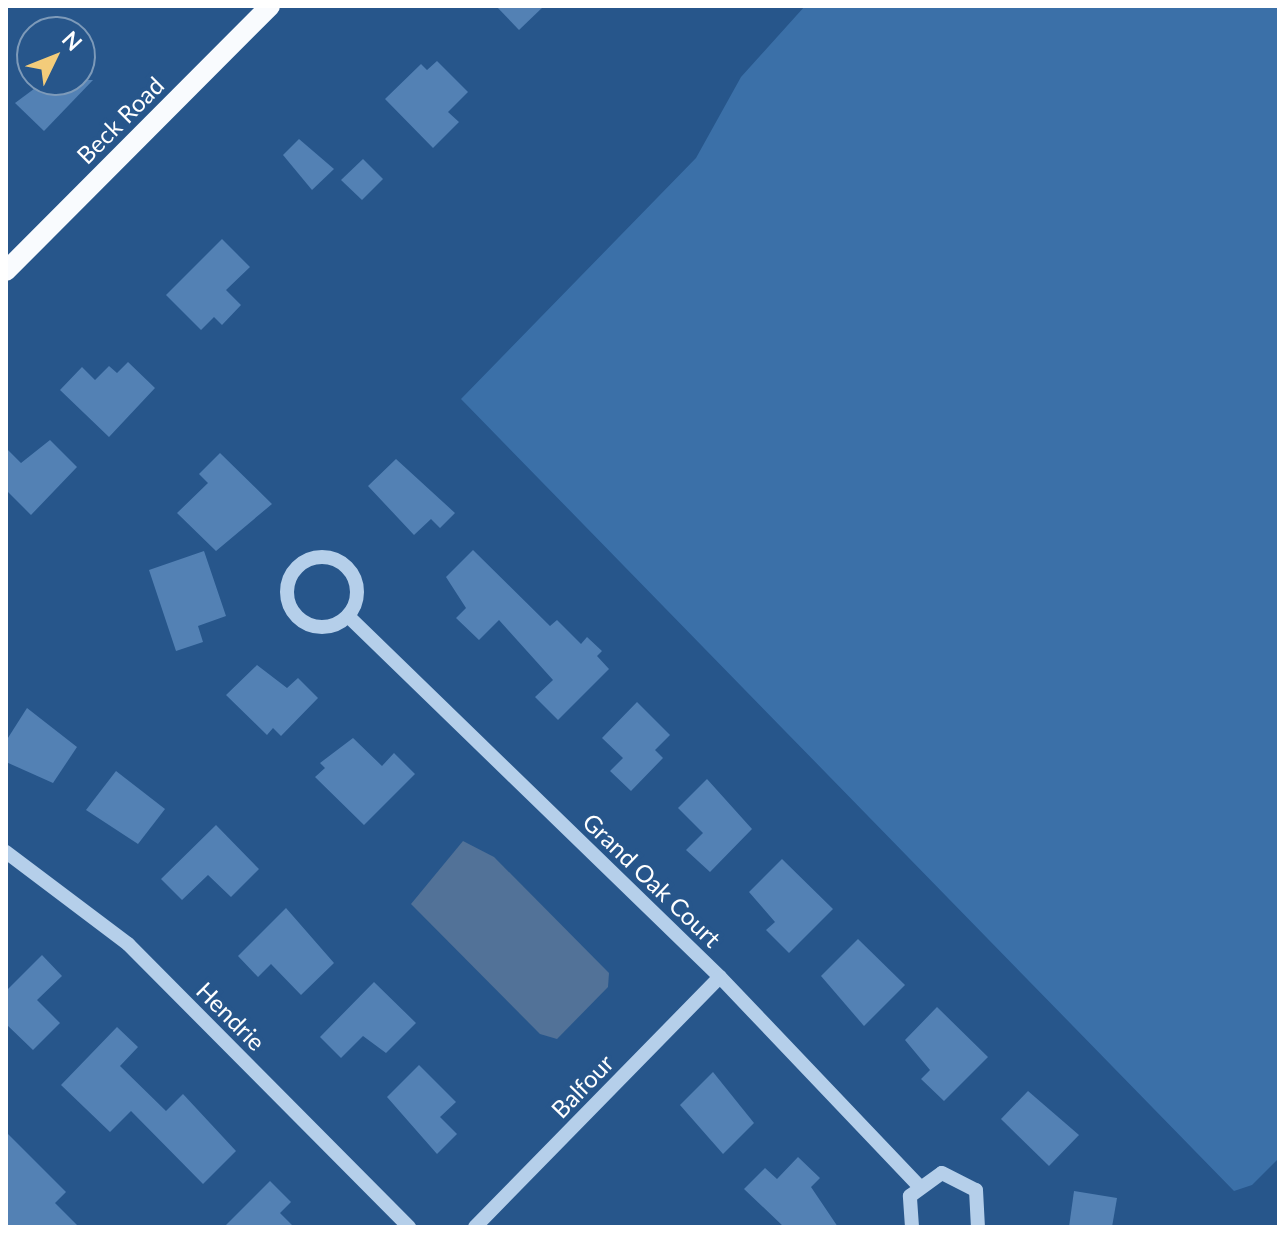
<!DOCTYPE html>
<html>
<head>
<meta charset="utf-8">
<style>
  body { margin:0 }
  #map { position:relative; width:1285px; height:1233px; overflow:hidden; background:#27568b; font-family:Lato,sans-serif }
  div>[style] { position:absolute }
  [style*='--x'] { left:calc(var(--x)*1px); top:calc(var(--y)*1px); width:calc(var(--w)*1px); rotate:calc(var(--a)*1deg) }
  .green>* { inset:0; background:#3b70a8 }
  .water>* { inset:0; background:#527298 }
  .building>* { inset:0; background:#5381b4 }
  .minor>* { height:14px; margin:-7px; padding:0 7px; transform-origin:7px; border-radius:7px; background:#b5cfea }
  .minor>.ring { margin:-7px; padding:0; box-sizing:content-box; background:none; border:14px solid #b5cfea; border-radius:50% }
  .major>* { height:20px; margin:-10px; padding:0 10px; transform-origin:10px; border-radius:10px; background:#f9fbfe }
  span { translate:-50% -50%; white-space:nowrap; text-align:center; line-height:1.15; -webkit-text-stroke:8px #27568b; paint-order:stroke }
  .street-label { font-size:24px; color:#fff }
  .frame { position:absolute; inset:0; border:8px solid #fff; pointer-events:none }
  .north { position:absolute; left:16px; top:16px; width:80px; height:80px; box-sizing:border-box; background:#27568b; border:2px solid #7d9ab9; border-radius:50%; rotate:47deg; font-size:22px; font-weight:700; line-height:32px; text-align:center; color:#fff }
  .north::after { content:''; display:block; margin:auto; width:28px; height:36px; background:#f3cc7a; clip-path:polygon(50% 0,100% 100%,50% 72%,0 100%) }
</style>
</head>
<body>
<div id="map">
  <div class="green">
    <div style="clip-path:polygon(805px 6px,1279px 6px,1279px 1158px,1252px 1185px,1234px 1191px,461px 399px,696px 158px,741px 77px)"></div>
  </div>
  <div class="water">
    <div style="clip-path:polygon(463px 841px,494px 857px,609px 973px,608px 987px,557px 1039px,540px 1034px,411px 904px)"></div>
  </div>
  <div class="building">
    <div style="clip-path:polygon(496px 6px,544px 6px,519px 30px)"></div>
    <div style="clip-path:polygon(437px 61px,468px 92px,448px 112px,459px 122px,433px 148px,385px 99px,421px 64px,427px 70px)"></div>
    <div style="clip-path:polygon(46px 80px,93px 80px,44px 131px,15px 103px)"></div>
    <div style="clip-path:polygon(299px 139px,334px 169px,312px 190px,283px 155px)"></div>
    <div style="clip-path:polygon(363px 159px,383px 179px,362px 200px,341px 180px)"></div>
    <div style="clip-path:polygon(222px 239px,250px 267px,226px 290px,241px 305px,222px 325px,214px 317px,201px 330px,166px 295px)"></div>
    <div style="clip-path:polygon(128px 362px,155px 388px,109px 437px,60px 390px,82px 367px,95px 380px,109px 366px,117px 373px)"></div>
    <div style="clip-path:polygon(50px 440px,77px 467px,31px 515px,6px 490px,6px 448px,21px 463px)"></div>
    <div style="clip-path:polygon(220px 453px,272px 504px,216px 551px,177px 513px,208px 483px,199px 474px)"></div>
    <div style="clip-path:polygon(396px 459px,455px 513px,440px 528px,431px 519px,414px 535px,368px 486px)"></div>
    <div style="clip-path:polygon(473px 550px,550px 626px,557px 620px,581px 644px,587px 637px,602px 651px,597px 656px,609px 669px,558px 720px,535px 697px,553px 680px,499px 620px,479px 640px,456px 618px,466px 608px,446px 577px)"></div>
    <div style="clip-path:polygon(204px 551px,226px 616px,198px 626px,203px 642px,176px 651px,149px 570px)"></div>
    <div style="clip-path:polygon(257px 665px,287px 688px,298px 678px,318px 698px,281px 736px,273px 728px,267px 735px,226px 695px)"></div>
    <div style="clip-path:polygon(637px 702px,670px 735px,655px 750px,663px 758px,631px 791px,610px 771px,623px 758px,602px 738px)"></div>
    <div style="clip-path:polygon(27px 708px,77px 747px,53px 783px,6px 762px,6px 741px)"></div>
    <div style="clip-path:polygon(353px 738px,382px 766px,394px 753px,415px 774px,364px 825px,315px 777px,325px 768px,320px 763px)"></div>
    <div style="clip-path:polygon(116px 771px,165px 809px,138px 844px,86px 810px)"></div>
    <div style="clip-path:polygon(707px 779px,752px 829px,710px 872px,686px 850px,703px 833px,678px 808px)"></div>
    <div style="clip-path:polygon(216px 825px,259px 869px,231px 897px,208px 875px,182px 900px,161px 879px)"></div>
    <div style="clip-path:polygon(782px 859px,833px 909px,789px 953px,766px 930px,775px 922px,749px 892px)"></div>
    <div style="clip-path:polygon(286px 908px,334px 963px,301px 995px,271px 964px,258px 977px,238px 956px)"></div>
    <div style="clip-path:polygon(858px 939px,905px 985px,864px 1026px,821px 976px)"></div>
    <div style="clip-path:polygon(42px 955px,62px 976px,37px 1000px,60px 1023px,33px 1050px,6px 1024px,6px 991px)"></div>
    <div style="clip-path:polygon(374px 982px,416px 1023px,386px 1053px,363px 1036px,341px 1058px,320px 1037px)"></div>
    <div style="clip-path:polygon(937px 1007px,988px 1057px,944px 1101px,921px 1079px,930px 1070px,905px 1040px)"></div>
    <div style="clip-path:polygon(117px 1027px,138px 1047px,120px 1066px,166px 1111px,183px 1094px,236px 1151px,203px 1184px,131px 1111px,110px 1132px,61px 1085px)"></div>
    <div style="clip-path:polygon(419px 1065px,456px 1102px,440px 1117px,457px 1134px,437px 1154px,387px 1097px)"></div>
    <div style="clip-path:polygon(713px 1072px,754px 1123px,723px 1154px,680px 1105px)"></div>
    <div style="clip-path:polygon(1028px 1091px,1079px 1135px,1049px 1166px,1001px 1119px)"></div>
    <div style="clip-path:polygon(6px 1132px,66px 1192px,55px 1203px,79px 1227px,6px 1227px)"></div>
    <div style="clip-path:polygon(798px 1157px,820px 1178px,811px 1187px,838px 1227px,784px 1227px,744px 1189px,765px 1168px,777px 1179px)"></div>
    <div style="clip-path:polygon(270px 1181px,291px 1202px,280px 1213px,294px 1227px,224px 1227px)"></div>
    <div style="clip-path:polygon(1074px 1191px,1117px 1198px,1112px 1227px,1069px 1227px)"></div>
  </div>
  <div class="minor">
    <div class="ring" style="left:287px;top:557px;width:56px;height:56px"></div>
    <div style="--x:348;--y:616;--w:518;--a:44.14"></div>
    <div style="--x:720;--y:977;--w:287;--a:46.4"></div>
    <div style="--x:6;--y:852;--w:153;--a:37"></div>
    <div style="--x:128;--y:944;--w:399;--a:45.2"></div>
    <div style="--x:475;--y:1227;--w:350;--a:-45.6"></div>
    <div style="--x:912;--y:1227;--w:31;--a:-94"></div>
    <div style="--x:910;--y:1196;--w:39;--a:-36"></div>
    <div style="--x:942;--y:1173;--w:38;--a:27"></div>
    <div style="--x:976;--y:1190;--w:37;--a:87"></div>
  </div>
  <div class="major">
    <div style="--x:6;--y:271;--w:374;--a:-45.1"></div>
  </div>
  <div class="street-label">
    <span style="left:120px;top:120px;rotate:-45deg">Beck Road</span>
    <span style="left:652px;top:880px;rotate:44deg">Grand Oak Court</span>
    <span style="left:231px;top:1016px;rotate:45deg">Hendrie</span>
    <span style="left:582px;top:1086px;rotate:-46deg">Balfour</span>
  </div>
  <div class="frame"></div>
  <div class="north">N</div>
</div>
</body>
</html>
